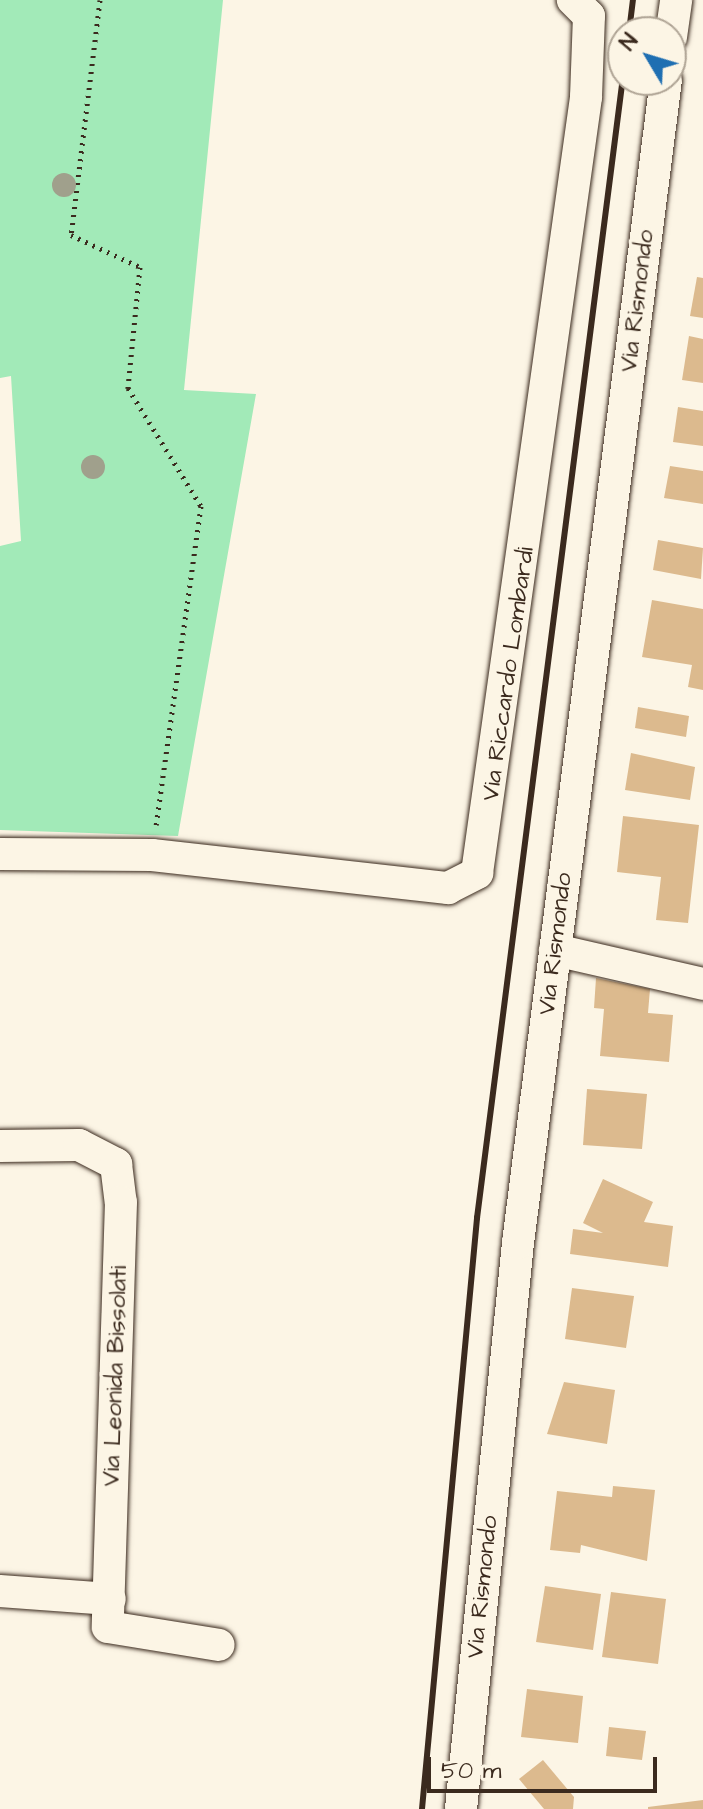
<!DOCTYPE html>
<html>
<head>
<meta charset="utf-8">
<style>
  body { margin:0 }
  #map { position:relative; width:703px; height:1809px; overflow:hidden; background:#fcf5e5; font-family:"Architects Daughter",sans-serif }
  div>[style] { position:absolute }
  [style*='--x'] { left:calc(var(--x)*1px); top:calc(var(--y)*1px); width:calc(var(--w)*1px); rotate:calc(var(--a)*1deg) }
  .green>* { inset:0; background:#a2eab8 }
  .building>* { inset:0; background:#dcba8e }
  .path>* { height:5px; margin-top:-2.5px; transform-origin:0; background:repeating-linear-gradient(90deg,#3b2a1e 0 2px,transparent 0 8px) }
  .roads { filter:drop-shadow(0 0 2px #3b2a1e) drop-shadow(0 0 2px #3b2a1e) }
  .minor>* { height:32px; margin:-16px; padding:0 16px; transform-origin:16px; border-radius:16px; background:#fcf5e5 }
  .rail>* { height:6px; margin:-3px; padding:0 3px; transform-origin:3px; border-radius:3px; background:#3b2a1e }
  .trees>* { width:24px; height:24px; margin:-12px; border-radius:50%; background:#a0a08c }
  span { translate:-50% -50%; white-space:nowrap; text-align:center; line-height:1.15; -webkit-text-stroke:6px #fcf5e5; paint-order:stroke }
  .street-label { font-size:24px; color:#3b2a1e }
  .north { position:absolute; left:607px; top:16px; width:80px; height:80px; box-sizing:border-box; background:#fcf5e5; border:2px solid #afa495; border-radius:50%; rotate:308deg; font-size:22px; font-weight:700; line-height:32px; text-align:center; color:#3b2a1e }
  .north::after { content:''; display:block; margin:auto; width:28px; height:36px; background:#1f6fb2; clip-path:polygon(50% 0,100% 100%,50% 72%,0 100%) }
  .scale { position:absolute; left:427px; top:1757px; width:230px; height:36px; box-sizing:border-box; border:4px solid #3b2a1e; border-top:0; padding-left:10px; font-size:24px; line-height:28px; white-space:nowrap; color:#3b2a1e; -webkit-text-stroke:6px #fcf5e5; paint-order:stroke }
</style>
</head>
<body>
<div id="map">
  <div class="green">
    <div style="clip-path:polygon(0 0,223px 0,184px 390px,256px 394px,178px 836px,0 830px,0 546px,21px 541px,11px 376px,0 378px)"></div>
  </div>
  <div class="building">
    <div style="clip-path:polygon(697px 277px,703px 278px,703px 318px,690px 316px)"></div>
    <div style="clip-path:polygon(689px 336px,703px 339px,703px 383px,682px 380px)"></div>
    <div style="clip-path:polygon(678px 407px,703px 411px,703px 446px,673px 442px)"></div>
    <div style="clip-path:polygon(670px 466px,703px 471px,703px 504px,664px 498px)"></div>
    <div style="clip-path:polygon(658px 540px,703px 548px,701px 579px,653px 570px)"></div>
    <div style="clip-path:polygon(652px 600px,703px 609px,703px 690px,688px 687px,692px 665px,642px 657px)"></div>
    <div style="clip-path:polygon(638px 707px,689px 716px,686px 737px,635px 728px)"></div>
    <div style="clip-path:polygon(631px 753px,695px 767px,690px 800px,625px 790px)"></div>
    <div style="clip-path:polygon(623px 816px,699px 825px,688px 923px,656px 920px,661px 877px,617px 872px)"></div>
    <div style="clip-path:polygon(596px 978px,650px 989px,648px 1013px,673px 1015px,669px 1062px,600px 1056px,604px 1009px,594px 1008px)"></div>
    <div style="clip-path:polygon(587px 1089px,647px 1094px,642px 1149px,583px 1145px)"></div>
    <div style="clip-path:polygon(603px 1179px,653px 1202px,644px 1222px,673px 1226px,668px 1267px,570px 1254px,573px 1229px,603px 1233px,583px 1223px)"></div>
    <div style="clip-path:polygon(572px 1288px,634px 1296px,626px 1348px,565px 1339px)"></div>
    <div style="clip-path:polygon(564px 1382px,615px 1390px,607px 1444px,547px 1434px)"></div>
    <div style="clip-path:polygon(613px 1486px,655px 1490px,647px 1561px,581px 1545px,580px 1553px,550px 1550px,557px 1491px,612px 1497px)"></div>
    <div style="clip-path:polygon(545px 1586px,601px 1594px,593px 1650px,536px 1642px)"></div>
    <div style="clip-path:polygon(611px 1592px,666px 1599px,658px 1664px,602px 1657px)"></div>
    <div style="clip-path:polygon(527px 1689px,583px 1696px,578px 1743px,521px 1737px)"></div>
    <div style="clip-path:polygon(609px 1727px,646px 1731px,642px 1760px,606px 1756px)"></div>
    <div style="clip-path:polygon(543px 1760px,574px 1797px,573px 1809px,544px 1809px,519px 1779px)"></div>
    <div style="clip-path:polygon(703px 1800px,703px 1809px,648px 1809px,648px 1807px)"></div>
  </div>
  <div class="path">
    <div style="--x:100;--y:0;--w:237;--a:97"></div>
    <div style="--x:71;--y:235;--w:76;--a:24.9"></div>
    <div style="--x:140;--y:267;--w:122;--a:95.7"></div>
    <div style="--x:128;--y:388;--w:139;--a:58.3"></div>
    <div style="--x:201;--y:506;--w:322;--a:98"></div>
  </div>
  <div class="roads">
    <div class="minor">
      <div style="--x:671;--y:37;--w:37;--a:-82"></div>
      <div style="--x:0;--y:854;--w:152;--a:0.4"></div>
      <div style="--x:152;--y:855;--w:298;--a:6.4"></div>
      <div style="--x:448;--y:888;--w:33;--a:-27"></div>
      <div style="--x:477;--y:873;--w:784;--a:-82"></div>
      <div style="--x:586;--y:97;--w:81;--a:-87.9"></div>
      <div style="--x:589;--y:16;--w:23;--a:-135"></div>
      <div style="--x:555;--y:950;--w:152;--a:12.9"></div>
      <div style="--x:0;--y:1146;--w:79;--a:-0.7"></div>
      <div style="--x:79;--y:1145;--w:42;--a:27.2"></div>
      <div style="--x:116;--y:1164;--w:38;--a:83"></div>
      <div style="--x:121;--y:1202;--w:425;--a:91.8"></div>
      <div style="--x:108;--y:1627;--w:112;--a:9.2"></div>
      <div style="--x:0;--y:1591;--w:110;--a:4.2"></div>
      <div style="--x:461;--y:1809;--w:569;--a:-84.25"></div>
      <div style="--x:518;--y:1243;--w:1172;--a:-82.75"></div>
    </div>
  </div>
  <div class="rail">
    <div style="--x:629;--y:32;--w:32;--a:-83"></div>
    <div style="--x:422;--y:1809;--w:594;--a:-84.68"></div>
    <div style="--x:477;--y:1218;--w:1151;--a:-82.71"></div>
  </div>
  <div class="trees">
    <div style="left:64px;top:185px"></div>
    <div style="left:93px;top:467px"></div>
  </div>
  <div class="street-label">
    <span style="left:638px;top:301px;rotate:-83deg">Via Rismondo</span>
    <span style="left:509px;top:674px;rotate:-82deg">Via Riccardo Lombardi</span>
    <span style="left:556px;top:944px;rotate:-83deg">Via Rismondo</span>
    <span style="left:116px;top:1376px;rotate:-88deg">Via Leonida Bissolati</span>
    <span style="left:483px;top:1587px;rotate:-84deg">Via Rismondo</span>
  </div>
  <div class="north">N</div>
  <div class="scale">50 m</div>
</div>
</body>
</html>
